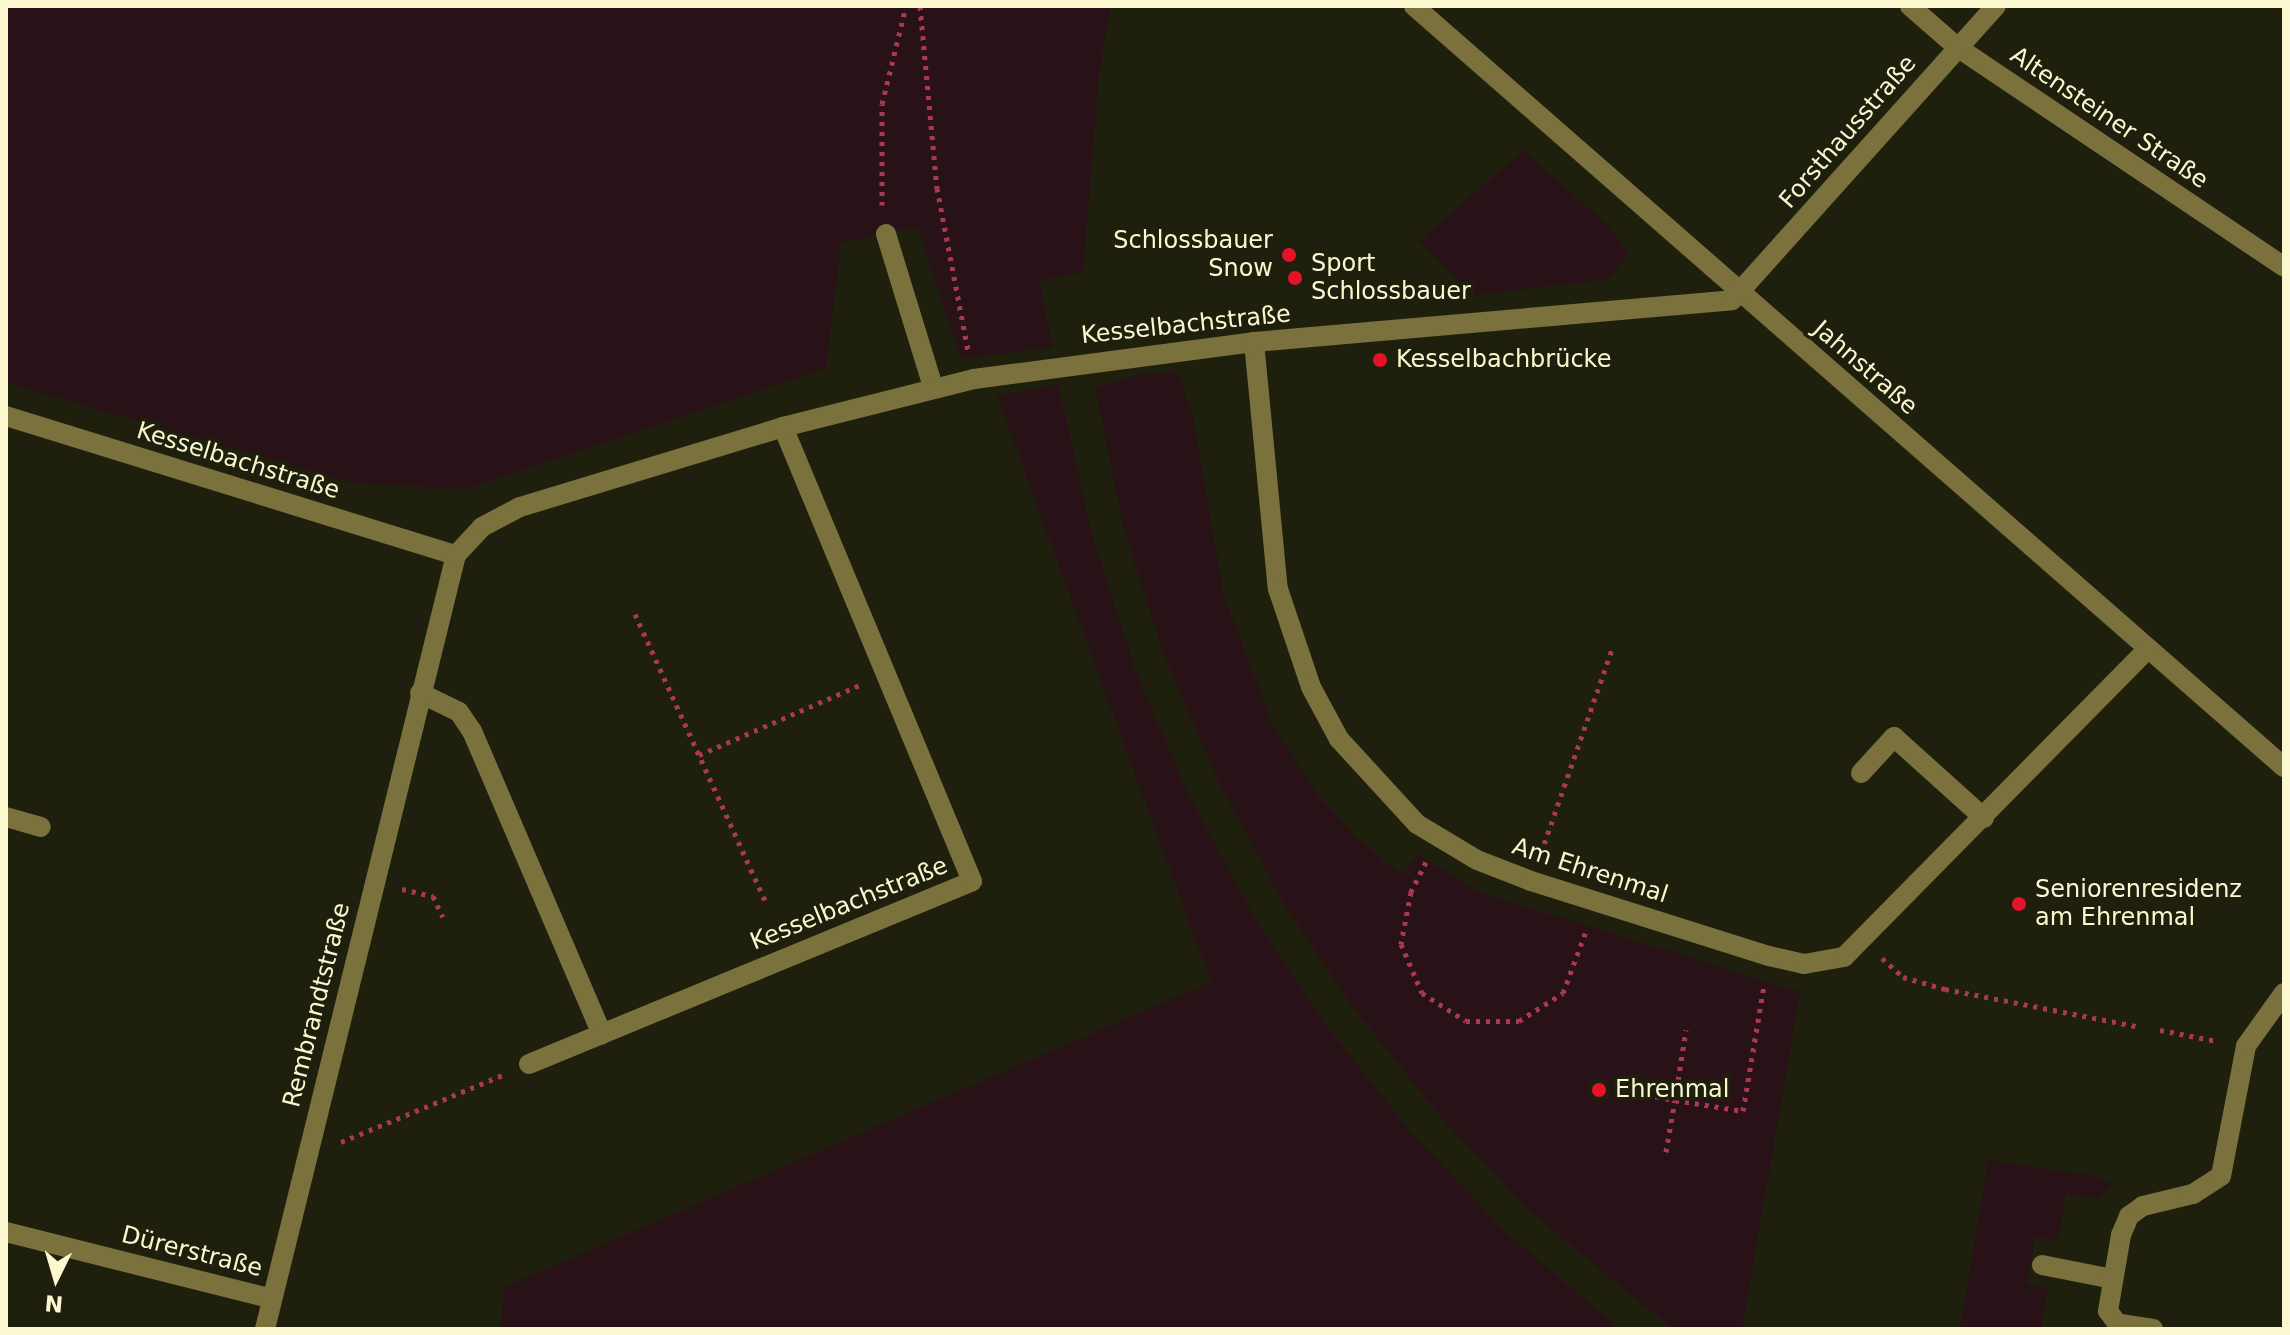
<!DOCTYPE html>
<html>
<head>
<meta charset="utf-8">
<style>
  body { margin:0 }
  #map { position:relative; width:2290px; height:1335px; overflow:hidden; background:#1f1f0e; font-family:"DejaVu Sans",sans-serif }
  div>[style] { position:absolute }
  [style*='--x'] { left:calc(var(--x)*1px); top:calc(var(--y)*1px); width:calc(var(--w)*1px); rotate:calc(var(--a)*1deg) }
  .green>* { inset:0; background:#291217 }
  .path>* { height:5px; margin-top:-2.5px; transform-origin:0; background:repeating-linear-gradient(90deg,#a83855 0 4px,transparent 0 10px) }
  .minor>* { height:20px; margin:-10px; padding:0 10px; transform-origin:10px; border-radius:10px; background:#7a713d }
  .dots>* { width:22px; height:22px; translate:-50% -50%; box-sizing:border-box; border:4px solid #1f1f0e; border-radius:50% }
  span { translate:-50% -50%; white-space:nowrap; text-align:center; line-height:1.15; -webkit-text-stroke:7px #1f1f0e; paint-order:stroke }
  .street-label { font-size:24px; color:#fbf8d0 }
  .poi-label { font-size:24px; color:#fbf8d0 }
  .right { translate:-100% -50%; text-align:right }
  .left { translate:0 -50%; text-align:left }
  .frame { position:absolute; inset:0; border:8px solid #fbf8d0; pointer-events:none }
  .north { position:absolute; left:16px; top:1239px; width:80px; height:80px; -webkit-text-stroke:6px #1f1f0e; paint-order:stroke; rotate:185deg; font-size:22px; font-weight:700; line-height:32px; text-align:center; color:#fbf8d0 }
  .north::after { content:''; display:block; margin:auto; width:28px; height:36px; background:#fbf8d0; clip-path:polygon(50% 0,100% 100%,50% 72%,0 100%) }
</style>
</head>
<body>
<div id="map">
  <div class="green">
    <div style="clip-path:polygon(6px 6px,1111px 6px,1099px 72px,1083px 272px,1040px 281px,1052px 347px,961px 359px,917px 227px,841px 243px,826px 368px,467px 489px,354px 483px,6px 383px)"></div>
    <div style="clip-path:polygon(1523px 151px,1606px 223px,1628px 253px,1609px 279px,1476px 295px,1418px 242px)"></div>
    <div style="clip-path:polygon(1150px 372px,1178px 374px,1193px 418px,1224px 596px,1273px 726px,1317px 794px,1356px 837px,1402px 876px,1417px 854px,1479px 892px,1800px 992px,1742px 1329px,1673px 1329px,1531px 1212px,1439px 1115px,1355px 1010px,1281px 899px,1218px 780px,1165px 657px,1124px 530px,1095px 387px)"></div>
    <div style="clip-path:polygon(1058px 384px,1093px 538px,1135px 669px,1188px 794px,1253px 915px,1329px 1029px,1414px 1136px,1509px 1235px,1619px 1329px,500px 1329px,505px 1287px,1211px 982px,997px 396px)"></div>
    <div style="clip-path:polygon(1988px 1160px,2093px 1176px,2114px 1185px,2097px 1199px,2066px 1193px,2058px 1240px,2035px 1237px,2027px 1285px,2048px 1289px,2041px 1329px,1960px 1329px)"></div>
  </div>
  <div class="path">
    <div style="--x:920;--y:6;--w:183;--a:84.7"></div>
    <div style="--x:937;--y:188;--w:166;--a:79.2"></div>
    <div style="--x:882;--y:205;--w:101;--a:-90"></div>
    <div style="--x:882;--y:104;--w:101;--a:-76.2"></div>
    <div style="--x:635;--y:614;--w:315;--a:65.6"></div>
    <div style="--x:699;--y:755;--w:176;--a:-23.5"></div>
    <div style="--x:1541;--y:853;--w:216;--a:-70.8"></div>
    <div style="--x:1426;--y:862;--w:34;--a:117"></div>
    <div style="--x:1411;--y:892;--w:53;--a:100.9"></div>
    <div style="--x:1401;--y:944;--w:53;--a:66.8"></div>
    <div style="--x:1422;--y:993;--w:52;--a:32.5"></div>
    <div style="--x:1466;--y:1021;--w:53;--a:0"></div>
    <div style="--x:1519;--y:1021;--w:52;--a:-32.5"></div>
    <div style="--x:1563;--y:993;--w:69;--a:-69.7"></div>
    <div style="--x:402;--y:889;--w:32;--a:13"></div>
    <div style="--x:433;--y:896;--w:23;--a:65"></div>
    <div style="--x:1882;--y:958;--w:28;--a:42"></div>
    <div style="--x:1903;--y:977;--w:44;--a:15.9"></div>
    <div style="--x:1945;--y:989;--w:195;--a:11"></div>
    <div style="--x:2160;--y:1030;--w:58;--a:10.9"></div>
    <div style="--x:1626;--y:1091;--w:50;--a:10.4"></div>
    <div style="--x:1675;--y:1100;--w:71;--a:-81.1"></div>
    <div style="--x:341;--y:1142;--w:178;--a:-22.5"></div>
    <div style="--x:1666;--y:1152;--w:53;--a:-80.2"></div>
    <div style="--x:1675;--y:1100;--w:69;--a:9.2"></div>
    <div style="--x:1743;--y:1111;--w:128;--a:-80.5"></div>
  </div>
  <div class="minor">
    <div style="--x:1414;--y:6;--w:1156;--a:41.18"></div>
    <div style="--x:1910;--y:6;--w:62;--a:41.1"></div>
    <div style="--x:1957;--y:47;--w:394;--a:33.9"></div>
    <div style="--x:886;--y:234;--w:160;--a:72.9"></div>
    <div style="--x:1254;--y:342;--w:248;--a:84.5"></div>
    <div style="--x:1278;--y:589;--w:103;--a:71.4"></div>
    <div style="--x:1311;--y:687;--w:59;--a:61.7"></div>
    <div style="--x:1339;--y:739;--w:115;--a:47.5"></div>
    <div style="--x:1417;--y:824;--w:70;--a:31"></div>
    <div style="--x:1477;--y:860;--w:58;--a:21.3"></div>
    <div style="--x:1531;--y:881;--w:250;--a:17.5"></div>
    <div style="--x:1769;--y:956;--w:36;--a:13"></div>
    <div style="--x:1804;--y:964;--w:41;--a:-9.9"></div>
    <div style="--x:1844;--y:957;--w:433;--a:-45.4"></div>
    <div style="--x:6;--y:416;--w:471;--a:17.2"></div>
    <div style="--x:420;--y:693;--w:43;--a:26"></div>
    <div style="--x:459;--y:712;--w:23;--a:56"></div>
    <div style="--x:472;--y:731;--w:330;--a:66.8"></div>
    <div style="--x:1861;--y:773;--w:49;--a:-47.5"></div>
    <div style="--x:1894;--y:737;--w:121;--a:42"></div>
    <div style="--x:6;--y:817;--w:36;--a:16"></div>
    <div style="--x:529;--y:1064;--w:479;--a:-22.4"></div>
    <div style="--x:972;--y:881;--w:492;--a:-112.6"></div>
    <div style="--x:6;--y:1232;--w:274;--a:14.1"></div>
    <div style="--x:2042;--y:1265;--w:72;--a:11.2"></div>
    <div style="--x:265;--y:1329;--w:797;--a:-76.14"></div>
    <div style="--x:456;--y:555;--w:38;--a:-47"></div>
    <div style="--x:482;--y:527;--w:43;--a:-27.8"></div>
    <div style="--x:520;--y:507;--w:275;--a:-16.9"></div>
    <div style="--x:783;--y:427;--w:197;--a:-14.1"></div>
    <div style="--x:974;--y:379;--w:282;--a:-7.5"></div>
    <div style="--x:1254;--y:342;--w:480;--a:-5"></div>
    <div style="--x:1732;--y:300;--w:395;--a:-48.1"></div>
    <div style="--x:2153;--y:1329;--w:36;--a:-171"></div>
    <div style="--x:2117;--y:1323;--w:15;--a:-127"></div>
    <div style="--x:2108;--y:1311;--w:77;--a:-80.3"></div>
    <div style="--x:2121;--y:1235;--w:21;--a:-67"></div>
    <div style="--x:2129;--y:1216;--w:17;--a:-36"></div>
    <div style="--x:2143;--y:1206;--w:51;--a:-13.5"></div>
    <div style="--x:2193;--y:1194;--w:33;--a:-33"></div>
    <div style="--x:2221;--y:1176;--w:132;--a:-79.1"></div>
    <div style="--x:2246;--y:1046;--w:65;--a:-54.4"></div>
  </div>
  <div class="dots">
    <div style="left:1289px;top:255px;background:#e51327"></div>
    <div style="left:1295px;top:278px;background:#e51327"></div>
    <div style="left:1380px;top:360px;background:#e51327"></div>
    <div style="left:2019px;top:904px;background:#e51327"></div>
    <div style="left:1599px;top:1090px;background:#e51327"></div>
  </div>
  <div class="street-label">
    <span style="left:2109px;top:118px;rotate:34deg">Altensteiner Straße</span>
    <span style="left:1848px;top:132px;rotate:-49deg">Forsthausstraße</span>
    <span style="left:1186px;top:325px;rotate:-6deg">Kesselbachstraße</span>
    <span style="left:1865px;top:368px;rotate:41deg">Jahnstraße</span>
    <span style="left:238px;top:461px;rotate:17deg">Kesselbachstraße</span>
    <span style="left:1590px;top:871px;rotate:18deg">Am Ehrenmal</span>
    <span style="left:849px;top:904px;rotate:-22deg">Kesselbachstraße</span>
    <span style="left:317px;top:1005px;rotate:-76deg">Rembrandtstraße</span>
    <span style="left:192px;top:1252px;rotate:14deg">Dürerstraße</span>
  </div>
  <div class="poi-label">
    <span class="right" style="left:1273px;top:255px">Schlossbauer<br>Snow</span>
    <span class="left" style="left:1311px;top:278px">Sport<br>Schlossbauer</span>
    <span class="left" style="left:1396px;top:360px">Kesselbachbrücke</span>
    <span class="left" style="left:2035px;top:904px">Seniorenresidenz<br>am Ehrenmal</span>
    <span class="left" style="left:1615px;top:1090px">Ehrenmal</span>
  </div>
  <div class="frame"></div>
  <div class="north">N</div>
</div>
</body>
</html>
